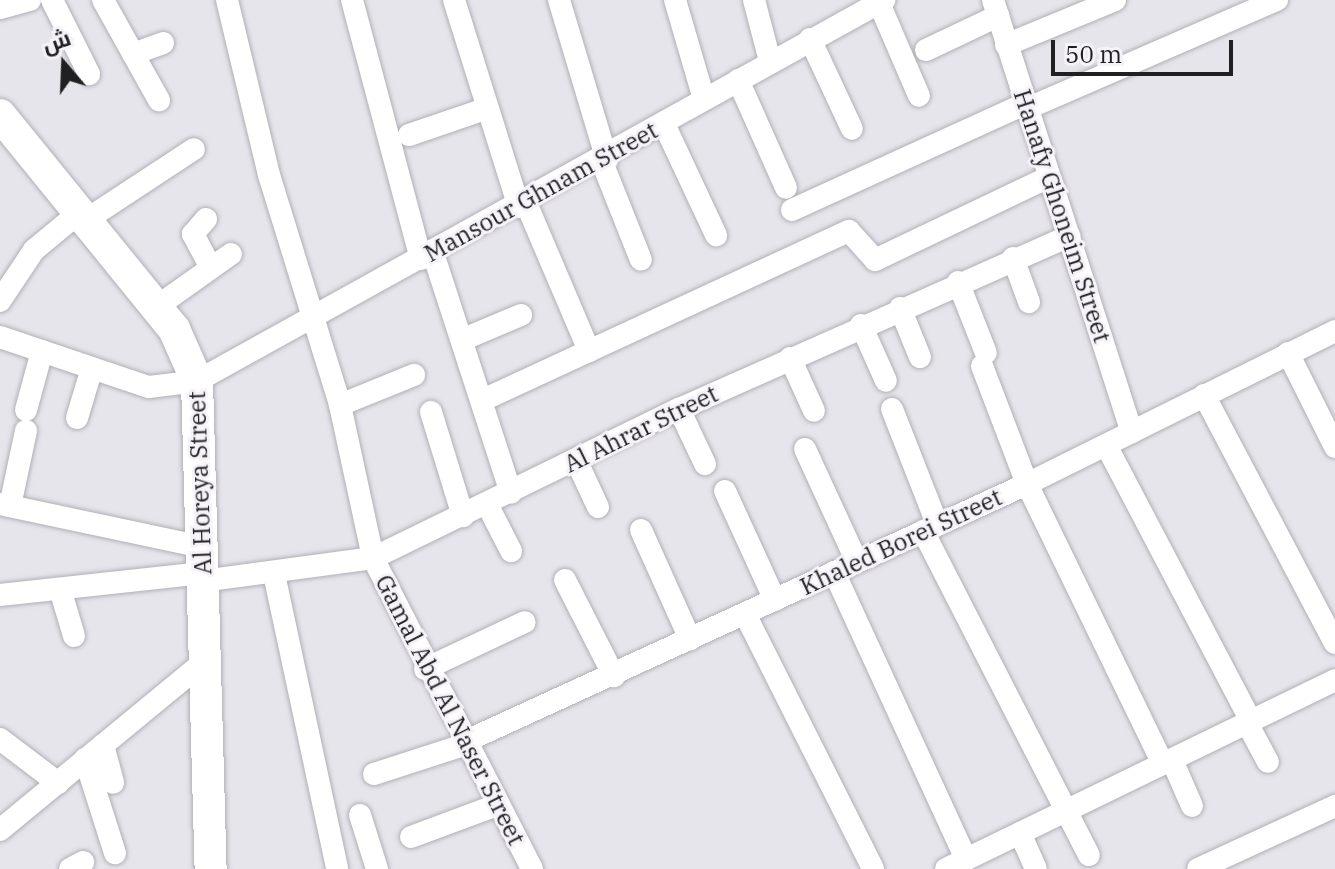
<!DOCTYPE html>
<html>
<head>
<meta charset="utf-8">
<style>
  body { margin:0 }
  #map { position:relative; width:1335px; height:869px; overflow:hidden; background:#e7e5ec; font-family:"IBM Plex Serif",Cairo,serif }
  div>[style] { position:absolute }
  [style*='--x'] { left:calc(var(--x)*1px); top:calc(var(--y)*1px); width:calc(var(--w)*1px); rotate:calc(var(--a)*1deg) }
  .roads { filter:drop-shadow(0 0 2px #b1afb6) drop-shadow(0 0 2px #b1afb6) }
  .street>* { height:22px; margin:-11px; padding:0 11px; transform-origin:11px; border-radius:11px; background:#fff }
  .secondary>* { height:32px; margin:-16px; padding:0 16px; transform-origin:16px; border-radius:16px; background:#fff }
  span { translate:-50% -50%; white-space:nowrap; text-align:center; line-height:1.15; -webkit-text-stroke:6px #f5f3f9; paint-order:stroke }
  .street-label { font-size:24px; color:#201f21 }
  .north { position:absolute; left:24px; top:24px; width:80px; height:80px; -webkit-text-stroke:6px #f5f3f9; paint-order:stroke; rotate:341deg; font-size:22px; font-weight:700; line-height:32px; text-align:center; color:#201f21 }
  .north::after { content:''; display:block; margin:auto; width:28px; height:36px; background:#201f21; clip-path:polygon(50% 0,100% 100%,50% 72%,0 100%) }
  .scale { position:absolute; left:1051px; top:40px; width:182px; height:36px; box-sizing:border-box; border:4px solid #201f21; border-top:0; padding-left:10px; font-size:24px; line-height:28px; white-space:nowrap; color:#201f21; -webkit-text-stroke:6px #f5f3f9; paint-order:stroke }
</style>
</head>
<body>
<div id="map">
  <div class="roads">
    <div class="street">
      <div style="--x:52;--y:0;--w:83;--a:63.4"></div>
      <div style="--x:103;--y:0;--w:115;--a:60.8"></div>
      <div style="--x:227;--y:0;--w:180;--a:76.5"></div>
      <div style="--x:269;--y:175;--w:241;--a:72.8"></div>
      <div style="--x:340;--y:405;--w:157;--a:77.8"></div>
      <div style="--x:373;--y:558;--w:349;--a:62.9"></div>
      <div style="--x:352;--y:0;--w:268;--a:75.1"></div>
      <div style="--x:454;--y:0;--w:217;--a:72.6"></div>
      <div style="--x:559;--y:0;--w:167;--a:73.3"></div>
      <div style="--x:675;--y:0;--w:103;--a:73.7"></div>
      <div style="--x:754;--y:0;--w:63;--a:75.3"></div>
      <div style="--x:993;--y:0;--w:454;--a:72.2"></div>
      <div style="--x:879;--y:3;--w:101;--a:66.7"></div>
      <div style="--x:0;--y:8;--w:31;--a:-15"></div>
      <div style="--x:810;--y:39;--w:99;--a:65"></div>
      <div style="--x:1006;--y:45;--w:118;--a:-22.4"></div>
      <div style="--x:926;--y:50;--w:80;--a:-25.3"></div>
      <div style="--x:133;--y:54;--w:32;--a:-20"></div>
      <div style="--x:738;--y:80;--w:118;--a:66"></div>
      <div style="--x:1026;--y:109;--w:274;--a:-23.5"></div>
      <div style="--x:664;--y:124;--w:123;--a:64.9"></div>
      <div style="--x:409;--y:135;--w:83;--a:-18.9"></div>
      <div style="--x:602;--y:162;--w:105;--a:68.3"></div>
      <div style="--x:526;--y:203;--w:161;--a:66.9"></div>
      <div style="--x:792;--y:210;--w:256;--a:-24.5"></div>
      <div style="--x:206;--y:219;--w:20;--a:131"></div>
      <div style="--x:193;--y:234;--w:38;--a:62"></div>
      <div style="--x:86;--y:220;--w:129;--a:-33.3"></div>
      <div style="--x:433;--y:253;--w:252;--a:72"></div>
      <div style="--x:1013;--y:258;--w:47;--a:70"></div>
      <div style="--x:958;--y:282;--w:76;--a:68.5"></div>
      <div style="--x:0;--y:301;--w:61;--a:-56.3"></div>
      <div style="--x:34;--y:250;--w:60;--a:-39.6"></div>
      <div style="--x:155;--y:308;--w:93;--a:-35.4"></div>
      <div style="--x:900;--y:308;--w:53;--a:67.8"></div>
      <div style="--x:861;--y:325;--w:61;--a:65.9"></div>
      <div style="--x:0;--y:337;--w:157;--a:18.6"></div>
      <div style="--x:149;--y:387;--w:48;--a:-7.1"></div>
      <div style="--x:197;--y:381;--w:786;--a:-29.01"></div>
      <div style="--x:464;--y:339;--w:62;--a:-22.8"></div>
      <div style="--x:1288;--y:353;--w:105;--a:63.4"></div>
      <div style="--x:790;--y:358;--w:58;--a:65.6"></div>
      <div style="--x:982;--y:366;--w:126;--a:69.1"></div>
      <div style="--x:1027;--y:484;--w:311;--a:64.1"></div>
      <div style="--x:1204;--y:395;--w:280;--a:62.2"></div>
      <div style="--x:485;--y:399;--w:401;--a:-24.8"></div>
      <div style="--x:849;--y:231;--w:39;--a:48"></div>
      <div style="--x:875;--y:260;--w:193;--a:-25.5"></div>
      <div style="--x:340;--y:405;--w:80;--a:-22.1"></div>
      <div style="--x:679;--y:409;--w:61;--a:64.7"></div>
      <div style="--x:892;--y:409;--w:123;--a:68.6"></div>
      <div style="--x:26;--y:410;--w:61;--a:-74.8"></div>
      <div style="--x:431;--y:412;--w:109;--a:72.9"></div>
      <div style="--x:77;--y:418;--w:52;--a:-73.3"></div>
      <div style="--x:1106;--y:445;--w:312;--a:62.3"></div>
      <div style="--x:805;--y:449;--w:124;--a:65.3"></div>
      <div style="--x:576;--y:460;--w:52;--a:64.9"></div>
      <div style="--x:725;--y:491;--w:120;--a:65.4"></div>
      <div style="--x:0;--y:504;--w:208;--a:12"></div>
      <div style="--x:487;--y:504;--w:53;--a:62.9"></div>
      <div style="--x:10;--y:506;--w:77;--a:-78"></div>
      <div style="--x:641;--y:530;--w:120;--a:65.8"></div>
      <div style="--x:923;--y:531;--w:364;--a:62.9"></div>
      <div style="--x:834;--y:572;--w:316;--a:65.3"></div>
      <div style="--x:274;--y:574;--w:302;--a:77.9"></div>
      <div style="--x:565;--y:580;--w:108;--a:63"></div>
      <div style="--x:203;--y:581;--w:172;--a:-7.7"></div>
      <div style="--x:373;--y:558;--w:340;--a:-26"></div>
      <div style="--x:679;--y:409;--w:427;--a:-23.9"></div>
      <div style="--x:60;--y:589;--w:49;--a:73.4"></div>
      <div style="--x:0;--y:595;--w:204;--a:-6.2"></div>
      <div style="--x:745;--y:614;--w:285;--a:63.3"></div>
      <div style="--x:425;--y:669;--w:110;--a:-25.2"></div>
      <div style="--x:1247;--y:723;--w:44;--a:61.7"></div>
      <div style="--x:0;--y:739;--w:73;--a:37.2"></div>
      <div style="--x:462;--y:743;--w:622;--a:-24.63"></div>
      <div style="--x:1027;--y:484;--w:344;--a:-26.4"></div>
      <div style="--x:103;--y:745;--w:39;--a:75"></div>
      <div style="--x:85;--y:759;--w:99;--a:72.3"></div>
      <div style="--x:1172;--y:760;--w:50;--a:66.5"></div>
      <div style="--x:374;--y:774;--w:95;--a:-17.9"></div>
      <div style="--x:360;--y:815;--w:57;--a:72.5"></div>
      <div style="--x:0;--y:830;--w:266;--a:-39.5"></div>
      <div style="--x:1020;--y:833;--w:39;--a:66"></div>
      <div style="--x:411;--y:837;--w:92;--a:-20.4"></div>
      <div style="--x:70;--y:869;--w:15;--a:-28"></div>
      <div style="--x:946;--y:869;--w:432;--a:-25.9"></div>
      <div style="--x:1198;--y:869;--w:151;--a:-24.7"></div>
    </div>
    <div class="secondary">
      <div style="--x:0;--y:115;--w:276;--a:50.9"></div>
      <div style="--x:174;--y:329;--w:57;--a:66.1"></div>
      <div style="--x:197;--y:381;--w:488;--a:88.4"></div>
    </div>
  </div>
  <div class="street-label">
    <span style="left:541px;top:192px;rotate:-29deg">Mansour Ghnam Street</span>
    <span style="left:1062px;top:216px;rotate:72deg">Hanafy Ghoneim Street</span>
    <span style="left:641px;top:429px;rotate:-26deg">Al Ahrar Street</span>
    <span style="left:200px;top:483px;rotate:-92deg">Al Horeya Street</span>
    <span style="left:901px;top:542px;rotate:-25deg">Khaled Borei Street</span>
    <span style="left:450px;top:710px;rotate:63deg">Gamal Abd Al Naser Street</span>
  </div>
  <div class="north">ش</div>
  <div class="scale">50 m</div>
</div>
</body>
</html>
